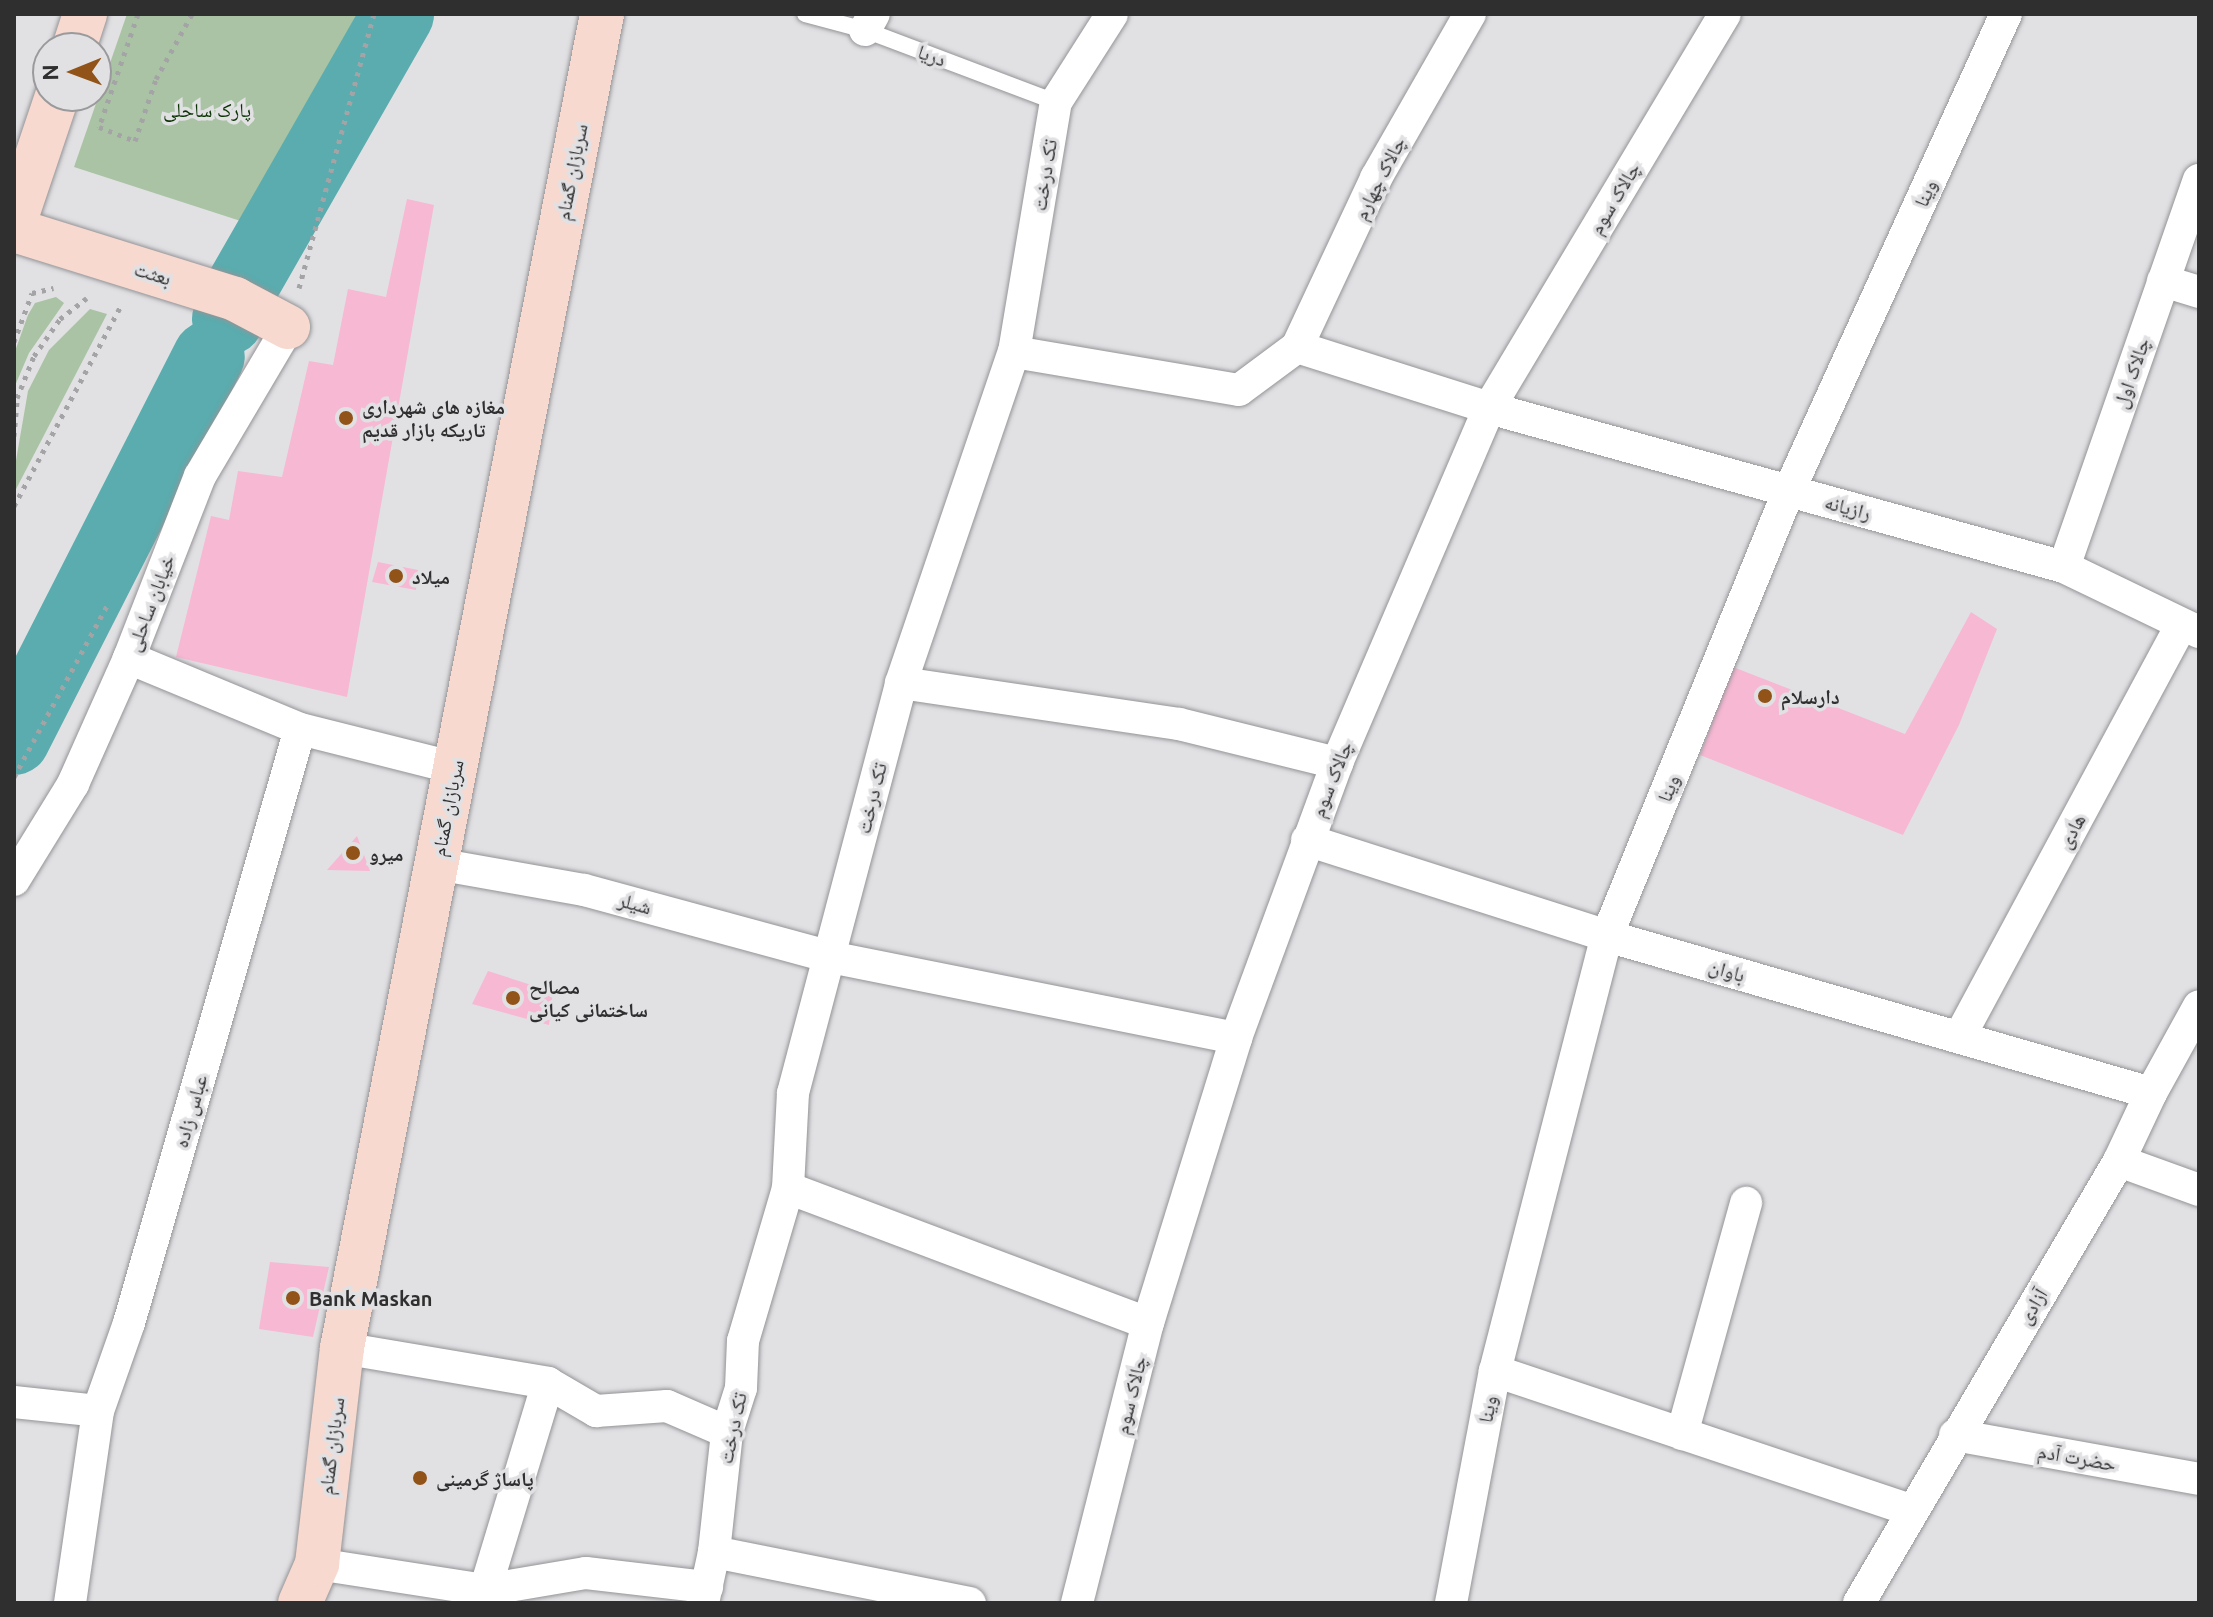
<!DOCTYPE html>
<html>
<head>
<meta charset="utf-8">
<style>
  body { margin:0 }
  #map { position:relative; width:2213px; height:1617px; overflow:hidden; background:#e1e1e4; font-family:Ubuntu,"Noto Naskh Arabic",sans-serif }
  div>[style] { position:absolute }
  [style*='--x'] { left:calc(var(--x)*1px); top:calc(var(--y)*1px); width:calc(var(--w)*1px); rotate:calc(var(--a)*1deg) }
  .green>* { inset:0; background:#a9c3a4 }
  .river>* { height:72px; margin:-36px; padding:0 36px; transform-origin:36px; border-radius:36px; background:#5aacae }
  .building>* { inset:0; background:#f7b8d3 }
  .path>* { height:5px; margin-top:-2.5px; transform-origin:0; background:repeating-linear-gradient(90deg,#a4a4a6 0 4px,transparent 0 10px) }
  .roads { filter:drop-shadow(0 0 2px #949497) drop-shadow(0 0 2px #949497) }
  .lane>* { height:16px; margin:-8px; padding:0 8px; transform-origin:8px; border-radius:8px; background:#fff }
  .street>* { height:32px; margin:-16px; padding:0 16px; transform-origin:16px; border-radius:16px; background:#fff }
  .secondary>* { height:44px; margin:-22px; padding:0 22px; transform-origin:22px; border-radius:22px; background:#f7d9cf }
  .dots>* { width:22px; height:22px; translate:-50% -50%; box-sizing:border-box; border:4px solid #e1e1e4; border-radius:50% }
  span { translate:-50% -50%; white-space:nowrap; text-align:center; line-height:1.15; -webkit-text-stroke:7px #e1e1e4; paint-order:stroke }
  .street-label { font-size:20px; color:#2f2f30 }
  .park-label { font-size:20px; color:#0a3302 }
  .poi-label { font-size:20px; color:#2f2f30; font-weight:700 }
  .left { translate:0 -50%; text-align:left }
  .frame { position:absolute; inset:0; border:16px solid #2f2f30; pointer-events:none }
  .north { position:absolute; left:32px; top:32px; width:80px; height:80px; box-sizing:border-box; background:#e1e1e4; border:2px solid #9a9a9c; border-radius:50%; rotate:269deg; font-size:22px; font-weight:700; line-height:32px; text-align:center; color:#2f2f30 }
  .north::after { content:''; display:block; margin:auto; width:28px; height:36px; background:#915318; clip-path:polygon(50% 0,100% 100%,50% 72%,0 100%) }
</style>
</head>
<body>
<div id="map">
  <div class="green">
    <div style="clip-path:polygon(127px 14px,374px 14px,253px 225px,74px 167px)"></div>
    <div style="clip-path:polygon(56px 297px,64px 303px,29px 353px,14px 388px,14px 354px,28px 315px,35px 303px)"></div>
    <div style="clip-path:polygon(90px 309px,107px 314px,14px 493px,14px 472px,28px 391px,49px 350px)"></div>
  </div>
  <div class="river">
    <div style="--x:228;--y:319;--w:21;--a:-71"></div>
    <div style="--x:235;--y:299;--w:328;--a:-60.2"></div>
    <div style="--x:14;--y:739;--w:429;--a:-63"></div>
  </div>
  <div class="building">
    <div style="clip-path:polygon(407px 199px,434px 205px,347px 697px,176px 657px,211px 516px,229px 520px,238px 471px,282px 477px,309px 361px,333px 365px,348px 289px,386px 297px)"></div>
    <div style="clip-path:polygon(378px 562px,418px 570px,416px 590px,372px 582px)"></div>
    <div style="clip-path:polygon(1971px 612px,1997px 629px,1959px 725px,1903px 835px,1700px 755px,1733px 667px,1905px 734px)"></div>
    <div style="clip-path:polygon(357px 836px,370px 871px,327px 870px)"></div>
    <div style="clip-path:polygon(488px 971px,553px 992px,549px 1025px,472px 1004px)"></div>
    <div style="clip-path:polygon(270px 1262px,329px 1267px,313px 1337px,259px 1329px)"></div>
  </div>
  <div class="path">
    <div style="--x:138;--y:14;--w:120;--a:109"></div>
    <div style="--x:99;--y:127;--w:39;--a:21"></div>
    <div style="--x:135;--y:141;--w:65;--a:-71.3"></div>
    <div style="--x:156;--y:79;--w:74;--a:-61"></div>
    <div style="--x:299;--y:288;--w:284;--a:-74.7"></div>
    <div style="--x:14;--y:342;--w:52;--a:-69.8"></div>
    <div style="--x:32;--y:293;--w:22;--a:-13"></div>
    <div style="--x:14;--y:436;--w:38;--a:-85"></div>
    <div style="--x:17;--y:398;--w:45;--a:-68"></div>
    <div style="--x:34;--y:356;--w:45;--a:-54.9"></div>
    <div style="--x:60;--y:319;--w:34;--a:-38"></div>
    <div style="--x:14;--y:506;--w:227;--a:-61.9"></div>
    <div style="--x:14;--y:777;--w:199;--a:-61.5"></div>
  </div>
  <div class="roads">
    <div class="lane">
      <div style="--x:805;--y:14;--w:62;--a:14.9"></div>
      <div style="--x:865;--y:30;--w:204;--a:20.7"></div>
    </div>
    <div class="street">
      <div style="--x:865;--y:30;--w:18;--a:-61"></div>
      <div style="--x:2163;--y:281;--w:38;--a:17"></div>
      <div style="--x:1297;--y:347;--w:187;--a:-64.9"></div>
      <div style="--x:1376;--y:178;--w:189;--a:-60.2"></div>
      <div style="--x:1014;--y:352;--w:228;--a:9.6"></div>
      <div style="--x:1239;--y:390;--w:72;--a:-36.6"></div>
      <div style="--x:1297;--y:347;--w:201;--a:17.6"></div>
      <div style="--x:1489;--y:408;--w:597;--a:15.46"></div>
      <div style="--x:2064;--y:567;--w:150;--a:25.7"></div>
      <div style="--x:2064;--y:567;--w:410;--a:-70.8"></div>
      <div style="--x:129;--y:658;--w:185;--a:22.5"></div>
      <div style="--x:300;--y:729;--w:160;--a:14.1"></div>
      <div style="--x:901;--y:683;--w:281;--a:8.4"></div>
      <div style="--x:1179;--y:724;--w:163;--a:13.9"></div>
      <div style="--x:1307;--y:840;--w:315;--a:17.7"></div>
      <div style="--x:1607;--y:936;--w:566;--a:16.1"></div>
      <div style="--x:437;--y:864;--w:149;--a:10"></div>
      <div style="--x:584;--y:890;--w:255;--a:15.2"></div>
      <div style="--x:830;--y:957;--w:414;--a:11.3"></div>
      <div style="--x:14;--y:880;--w:113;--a:-58.4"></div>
      <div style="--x:73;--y:784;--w:138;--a:-66"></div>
      <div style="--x:129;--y:658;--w:195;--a:-68.7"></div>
      <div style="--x:200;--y:476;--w:173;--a:-59.4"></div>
      <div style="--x:1960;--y:1036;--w:467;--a:-61.7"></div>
      <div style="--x:2119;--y:1161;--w:85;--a:19.9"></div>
      <div style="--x:788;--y:1188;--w:384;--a:20.6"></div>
      <div style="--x:342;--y:1348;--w:209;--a:9.6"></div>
      <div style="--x:548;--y:1383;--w:56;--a:30.3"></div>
      <div style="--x:596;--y:1411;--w:71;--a:-4"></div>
      <div style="--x:667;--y:1406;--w:65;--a:23.4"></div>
      <div style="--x:1495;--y:1371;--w:439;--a:18.5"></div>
      <div style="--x:14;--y:1402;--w:84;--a:6.1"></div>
      <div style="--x:98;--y:1411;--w:93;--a:-70.6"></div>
      <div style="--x:129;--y:1323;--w:618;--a:-73.94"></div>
      <div style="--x:1682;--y:1434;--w:240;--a:-74.5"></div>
      <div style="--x:1955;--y:1435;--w:248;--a:10.2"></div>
      <div style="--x:714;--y:1552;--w:261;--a:11.3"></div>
      <div style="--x:317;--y:1564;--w:170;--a:8.8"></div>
      <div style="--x:485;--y:1590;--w:102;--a:-9.6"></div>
      <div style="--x:586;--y:1573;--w:122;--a:6.6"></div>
      <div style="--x:485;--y:1590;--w:216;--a:-73.1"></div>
      <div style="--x:70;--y:1603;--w:194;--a:-81.7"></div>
      <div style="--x:703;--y:1603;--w:52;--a:-77.8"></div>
      <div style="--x:714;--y:1552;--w:121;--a:-83.8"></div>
      <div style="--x:727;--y:1432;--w:46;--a:-72.3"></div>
      <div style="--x:741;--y:1388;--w:47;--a:-87.6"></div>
      <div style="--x:743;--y:1341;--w:159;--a:-73.6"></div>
      <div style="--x:788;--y:1188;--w:95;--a:-87"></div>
      <div style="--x:793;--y:1093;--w:424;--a:-75.2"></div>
      <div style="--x:901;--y:683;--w:350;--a:-71.2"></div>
      <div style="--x:1014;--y:352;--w:254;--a:-80.5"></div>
      <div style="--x:1056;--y:102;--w:104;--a:-57.5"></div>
      <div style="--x:1077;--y:1603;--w:289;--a:-75.8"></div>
      <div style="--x:1148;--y:1323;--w:298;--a:-72.8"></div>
      <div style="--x:1236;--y:1038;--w:293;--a:-69.8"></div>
      <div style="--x:1337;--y:763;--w:386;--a:-66.8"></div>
      <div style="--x:1489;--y:408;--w:459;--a:-59.1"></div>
      <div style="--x:1451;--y:1603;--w:236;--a:-79.3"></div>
      <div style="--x:1495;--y:1371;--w:449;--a:-75.6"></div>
      <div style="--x:1607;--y:936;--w:481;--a:-67.8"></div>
      <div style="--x:1789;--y:491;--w:524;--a:-65.54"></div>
      <div style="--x:1859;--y:1603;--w:513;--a:-59.53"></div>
      <div style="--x:2119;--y:1161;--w:75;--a:-64.8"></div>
      <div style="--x:2151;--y:1093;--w:99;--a:-61.1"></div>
    </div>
    <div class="secondary">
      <div style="--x:74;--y:48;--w:36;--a:-72"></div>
      <div style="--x:14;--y:224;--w:135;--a:-71.4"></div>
      <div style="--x:14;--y:230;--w:232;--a:17.3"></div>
      <div style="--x:235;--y:299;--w:60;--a:27.8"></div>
      <div style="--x:300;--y:1603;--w:43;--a:-66.4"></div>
      <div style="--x:317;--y:1564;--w:217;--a:-83.4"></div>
      <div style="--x:342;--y:1348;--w:1359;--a:-78.97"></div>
    </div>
  </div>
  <div class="dots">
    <div style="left:346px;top:418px;background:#915318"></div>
    <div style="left:396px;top:576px;background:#915318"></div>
    <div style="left:1765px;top:696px;background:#915318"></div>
    <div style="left:353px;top:853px;background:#915318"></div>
    <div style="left:513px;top:998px;background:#915318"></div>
    <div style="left:293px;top:1298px;background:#915318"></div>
    <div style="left:420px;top:1478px;background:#915318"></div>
  </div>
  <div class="street-label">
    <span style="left:932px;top:55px;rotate:20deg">دریا</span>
    <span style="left:571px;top:172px;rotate:-79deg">سربازان گمنام</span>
    <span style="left:1044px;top:175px;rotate:-81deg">تک درخت</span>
    <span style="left:1379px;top:178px;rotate:-63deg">چالاک چهارم</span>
    <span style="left:1925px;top:193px;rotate:-66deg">وینا</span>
    <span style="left:1614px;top:198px;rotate:-59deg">چالاک سوم</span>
    <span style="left:153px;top:273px;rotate:17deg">بعثت</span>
    <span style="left:2131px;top:373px;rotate:-71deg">چالاک اول</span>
    <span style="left:1848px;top:507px;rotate:15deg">رازیانه</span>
    <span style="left:150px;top:603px;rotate:-69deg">خیابان ساحلی</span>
    <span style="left:1331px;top:779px;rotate:-68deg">چالاک سوم</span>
    <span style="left:1668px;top:788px;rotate:-68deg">وینا</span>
    <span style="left:871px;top:798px;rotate:-76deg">تک درخت</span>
    <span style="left:447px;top:808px;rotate:-79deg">سربازان گمنام</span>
    <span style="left:2071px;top:831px;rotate:-62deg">هادی</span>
    <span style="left:635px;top:903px;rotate:15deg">شیلر</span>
    <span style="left:1727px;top:970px;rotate:16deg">باوان</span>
    <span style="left:190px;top:1111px;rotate:-74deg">عباس زاده</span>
    <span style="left:2032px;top:1306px;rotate:-59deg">آزادی</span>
    <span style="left:1130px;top:1395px;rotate:-76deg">چالاک سوم</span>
    <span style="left:1487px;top:1409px;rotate:-79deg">وینا</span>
    <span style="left:732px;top:1428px;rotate:-78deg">تک درخت</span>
    <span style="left:331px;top:1446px;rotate:-83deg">سربازان گمنام</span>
    <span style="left:2077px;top:1457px;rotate:10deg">حضرت آدم</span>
  </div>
  <div class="park-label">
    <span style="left:207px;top:109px">پارک ساحلی</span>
  </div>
  <div class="poi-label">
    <span class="left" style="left:362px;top:418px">مغازه های شهرداری<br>تاریکه بازار قدیم</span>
    <span class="left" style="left:412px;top:576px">میلاد</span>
    <span class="left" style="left:1781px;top:696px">دارسلام</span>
    <span class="left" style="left:369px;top:853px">میرو</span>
    <span class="left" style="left:529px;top:998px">مصالح<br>ساختمانی کیانی</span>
    <span class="left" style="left:309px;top:1298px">Bank Maskan</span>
    <span class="left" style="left:436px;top:1478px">پاساژ گرمینی</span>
  </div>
  <div class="frame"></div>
  <div class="north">N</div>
</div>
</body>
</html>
